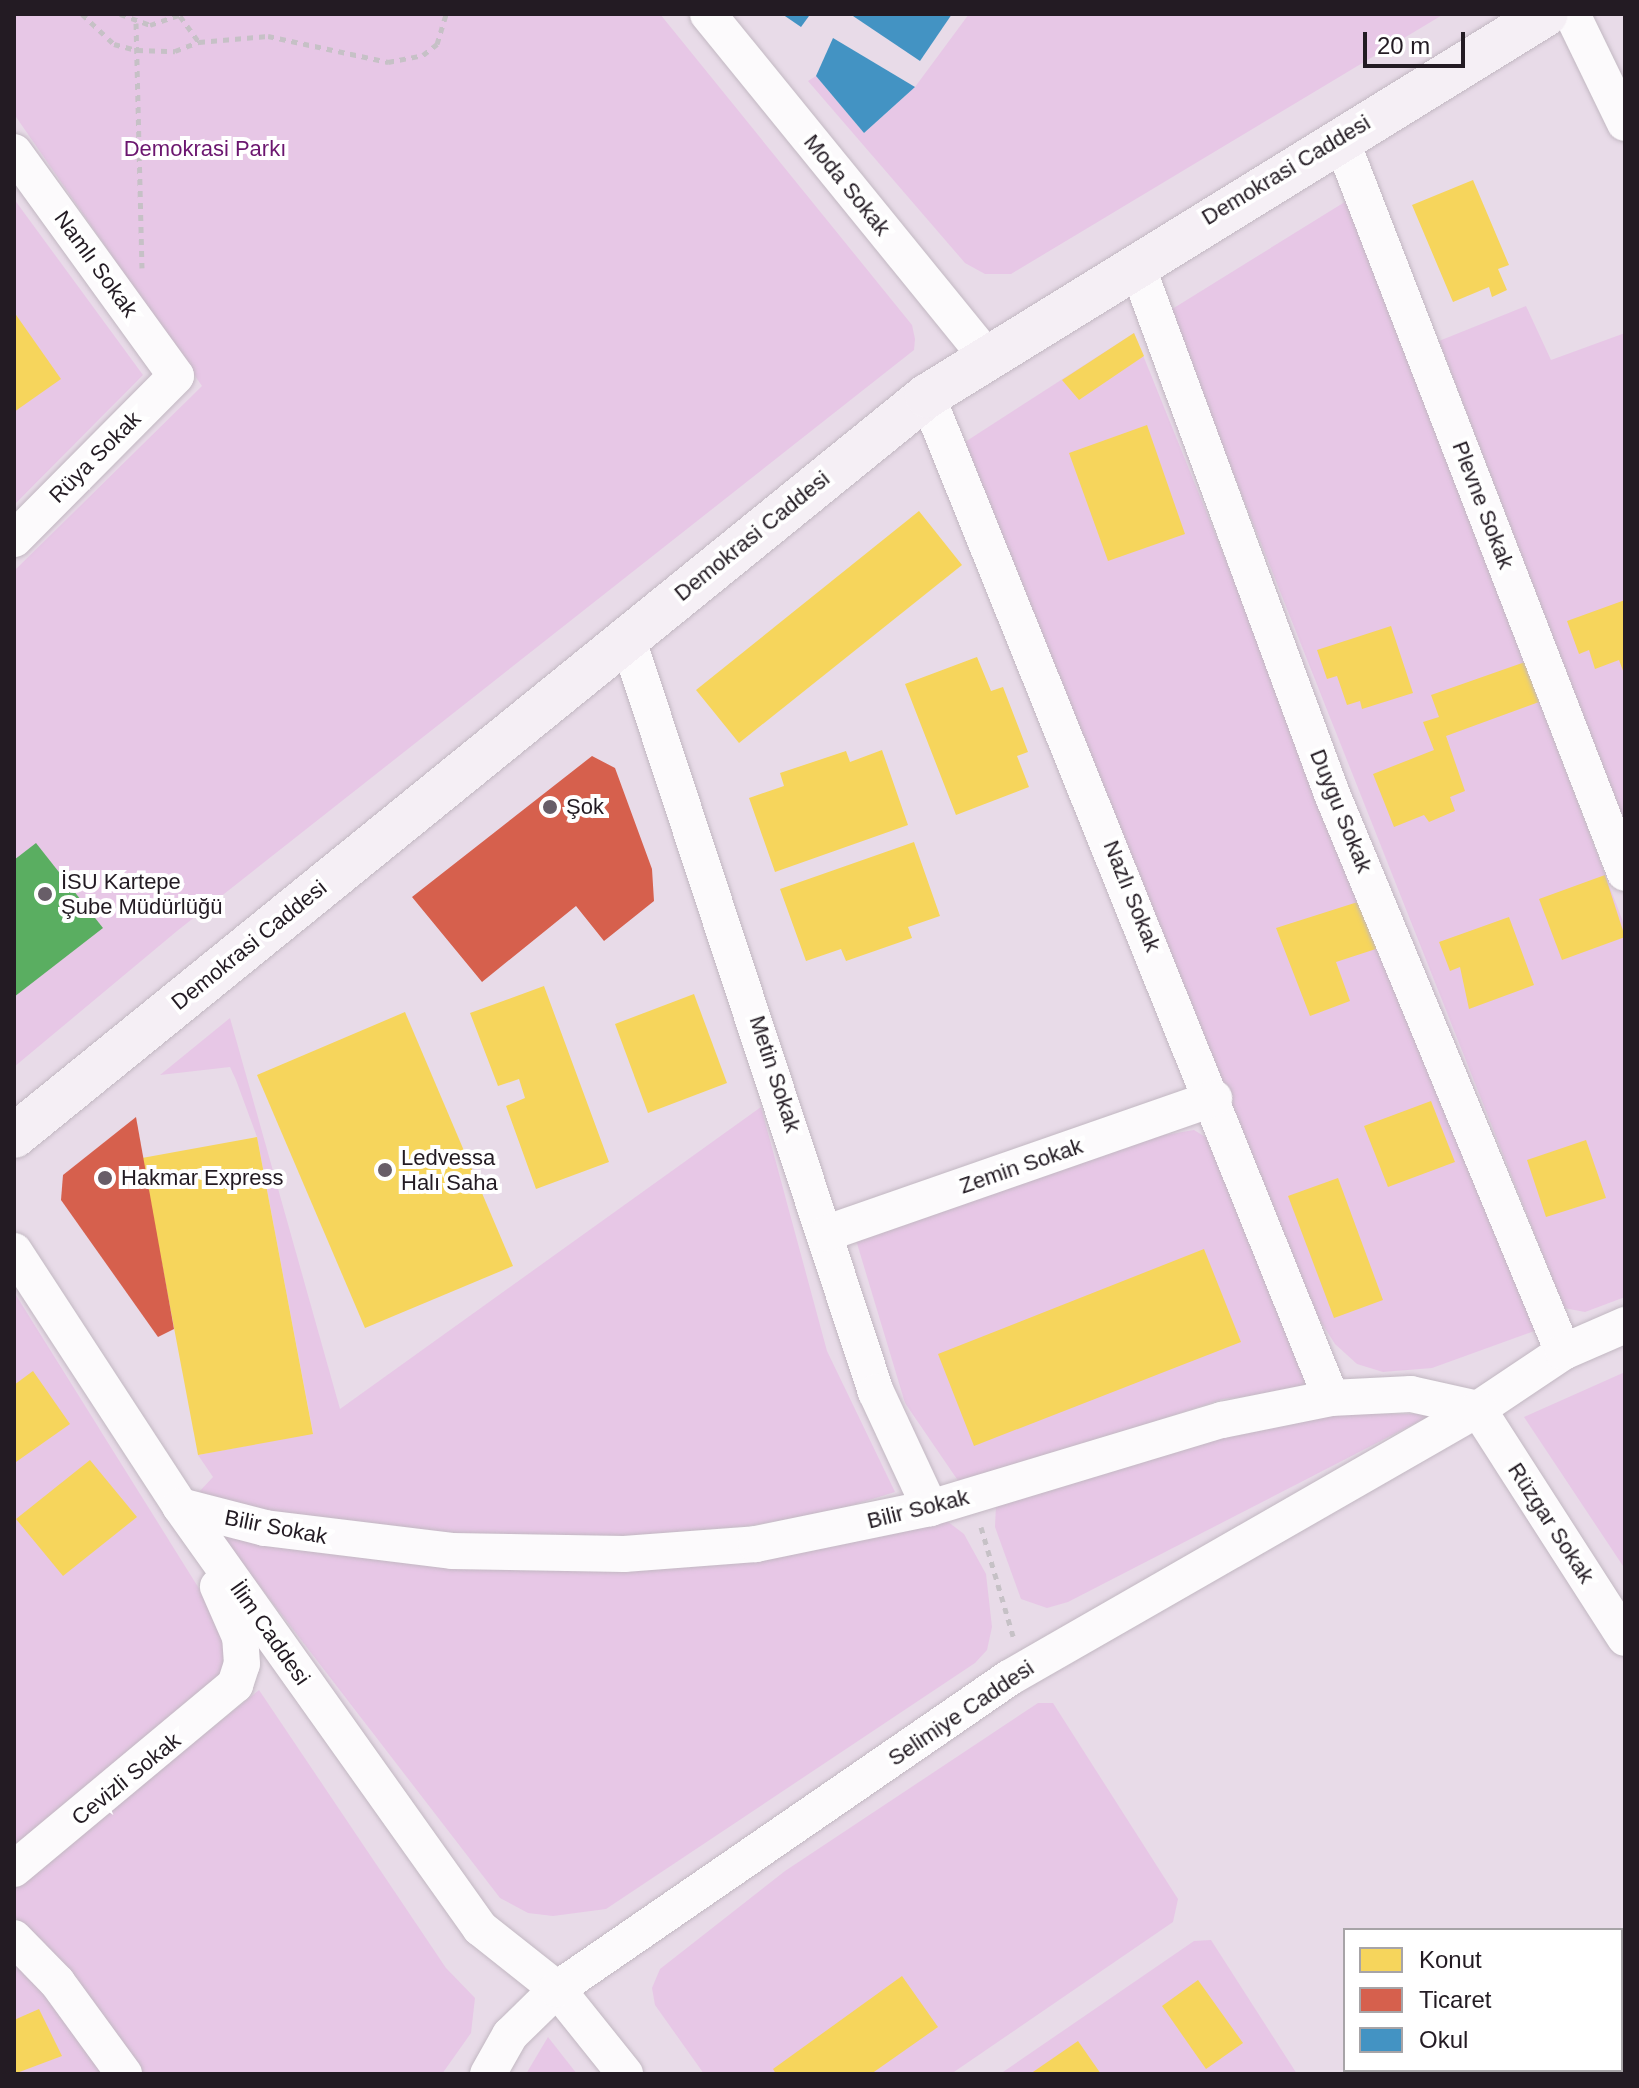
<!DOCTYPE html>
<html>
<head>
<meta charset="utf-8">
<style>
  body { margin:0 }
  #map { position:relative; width:1639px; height:2088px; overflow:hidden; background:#e8dbe8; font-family:Arial,sans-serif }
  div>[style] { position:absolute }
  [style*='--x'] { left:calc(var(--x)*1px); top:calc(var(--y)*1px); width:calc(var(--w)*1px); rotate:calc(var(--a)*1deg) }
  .green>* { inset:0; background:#e7c7e6 }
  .homes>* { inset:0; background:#f6d55c }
  .shops>* { inset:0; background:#d6604d }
  .schools>* { inset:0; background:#4393c3 }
  .public>* { inset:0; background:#5aae61 }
  .path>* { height:5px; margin-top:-2.5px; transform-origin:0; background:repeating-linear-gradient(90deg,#c6c1c6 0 6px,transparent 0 12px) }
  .roads { filter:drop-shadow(0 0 2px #c2b8c2) drop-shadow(0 0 2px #c2b8c2) }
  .minor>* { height:36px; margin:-18px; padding:0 18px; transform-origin:18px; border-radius:18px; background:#fcfafc }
  .major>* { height:44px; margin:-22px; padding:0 22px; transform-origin:22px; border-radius:22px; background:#f5eff5 }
  .dots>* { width:22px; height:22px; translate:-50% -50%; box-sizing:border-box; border:4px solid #fff; border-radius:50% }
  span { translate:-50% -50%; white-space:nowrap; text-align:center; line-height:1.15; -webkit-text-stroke:8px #fff; paint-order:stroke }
  .park-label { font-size:22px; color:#6b166f }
  .street-label { font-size:22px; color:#231b23 }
  .poi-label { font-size:22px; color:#231b23 }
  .left { translate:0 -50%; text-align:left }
  .frame { position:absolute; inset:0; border:16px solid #231b23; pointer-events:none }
  .legend { position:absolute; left:1343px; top:1928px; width:280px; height:144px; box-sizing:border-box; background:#fff; border:2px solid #a7a4a7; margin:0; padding:10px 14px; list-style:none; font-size:24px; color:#231b23 }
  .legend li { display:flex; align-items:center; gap:16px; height:40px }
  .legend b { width:40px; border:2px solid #a7a4a7 }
  .scale { position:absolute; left:1363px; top:32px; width:102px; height:36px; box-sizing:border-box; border:4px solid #231b23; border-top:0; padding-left:10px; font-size:24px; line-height:28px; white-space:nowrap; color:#231b23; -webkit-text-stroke:6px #fff; paint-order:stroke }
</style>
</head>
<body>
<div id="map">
  <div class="green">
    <div style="clip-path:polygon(14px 14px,660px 14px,912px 325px,915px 339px,914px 350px,177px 931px,14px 1067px,14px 571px,202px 386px,14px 114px)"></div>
    <div style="clip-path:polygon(969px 14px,1444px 14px,1011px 274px,985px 274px,965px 263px,808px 81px,816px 76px,864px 133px,915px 87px)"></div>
    <div style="clip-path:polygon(14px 199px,143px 375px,14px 505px)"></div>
    <div style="clip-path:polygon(1348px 200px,1625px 927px,1625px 1297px,1585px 1312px,1564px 1308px,1169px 311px)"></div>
    <div style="clip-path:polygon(1526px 306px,1551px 360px,1625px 333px,1625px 825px,1439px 341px)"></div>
    <div style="clip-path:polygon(1134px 333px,1537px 1330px,1432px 1368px,1383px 1372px,1357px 1364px,1335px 1344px,1314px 1311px,965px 442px)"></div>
    <div style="clip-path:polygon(230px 1018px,340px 1409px,761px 1107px,827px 1351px,895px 1492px,830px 1512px,747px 1526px,580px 1540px,388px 1529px,224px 1504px,199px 1492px,213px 1477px,198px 1455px,313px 1433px,257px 1137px,236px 1080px,230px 1067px,160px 1075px)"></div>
    <div style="clip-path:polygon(1194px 1130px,1207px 1138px,1309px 1390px,1223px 1399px,961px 1485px,905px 1403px,856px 1240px,1147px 1138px)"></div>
    <div style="clip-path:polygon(14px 1292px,223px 1627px,224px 1675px,14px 1852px)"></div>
    <div style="clip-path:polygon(1625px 1372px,1625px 1569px,1524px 1417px)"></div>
    <div style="clip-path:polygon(1348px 1414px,1433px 1414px,1068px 1602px,1047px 1608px,1021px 1599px,995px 1527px,996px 1505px,1128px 1462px,1279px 1424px)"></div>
    <div style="clip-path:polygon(943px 1518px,964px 1534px,986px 1574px,992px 1627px,987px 1650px,975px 1663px,606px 1909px,553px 1916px,528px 1913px,500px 1898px,221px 1536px,296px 1550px,442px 1565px)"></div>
    <div style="clip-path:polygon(259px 1690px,446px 1968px,475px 1998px,471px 2033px,442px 2074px,137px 2074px,14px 1915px,15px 1887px)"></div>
    <div style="clip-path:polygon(1038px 1703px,1053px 1703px,1178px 1899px,1173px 1922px,951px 2074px,704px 2074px,655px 2005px,652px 1988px,660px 1969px,785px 1871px)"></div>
    <div style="clip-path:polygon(1211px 1940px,1297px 2074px,1000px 2074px,1194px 1941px)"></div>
    <div style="clip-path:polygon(14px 1949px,111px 2074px,14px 2074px)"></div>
    <div style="clip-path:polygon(548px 2037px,577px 2074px,526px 2074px)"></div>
  </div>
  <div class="homes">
    <div style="clip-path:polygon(1473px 180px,1509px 265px,1498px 269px,1507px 290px,1492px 297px,1489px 287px,1453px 302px,1412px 205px)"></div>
    <div style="clip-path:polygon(14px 312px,61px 379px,14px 412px)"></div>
    <div style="clip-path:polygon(1134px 333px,1144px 356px,1079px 400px,1062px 380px)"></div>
    <div style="clip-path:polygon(1147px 425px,1185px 534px,1108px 561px,1069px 453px)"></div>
    <div style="clip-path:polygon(919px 511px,962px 565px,739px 743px,696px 690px)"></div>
    <div style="clip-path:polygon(1625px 600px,1625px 676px,1619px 660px,1595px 669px,1589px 650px,1579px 654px,1567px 621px)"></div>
    <div style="clip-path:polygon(1391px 626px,1413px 693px,1362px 709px,1360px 701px,1347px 705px,1337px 676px,1327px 679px,1317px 650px)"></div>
    <div style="clip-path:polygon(977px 657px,991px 691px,1003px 687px,1028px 752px,1017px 756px,1029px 787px,956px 815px,905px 684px)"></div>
    <div style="clip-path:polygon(1525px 662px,1539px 702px,1446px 736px,1465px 791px,1450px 797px,1455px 811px,1429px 822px,1424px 815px,1394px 827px,1373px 774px,1434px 750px,1423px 722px,1439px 717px,1431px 695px)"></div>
    <div style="clip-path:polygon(882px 750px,908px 825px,775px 872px,749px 798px,784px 786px,780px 773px,846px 751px,850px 762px)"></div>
    <div style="clip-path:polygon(914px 842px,940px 916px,908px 927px,912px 938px,846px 961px,841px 949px,806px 961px,780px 889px)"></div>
    <div style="clip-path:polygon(1605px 875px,1625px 937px,1562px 960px,1539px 899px)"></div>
    <div style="clip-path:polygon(1364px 900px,1382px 947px,1336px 962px,1350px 1001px,1310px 1016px,1276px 928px)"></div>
    <div style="clip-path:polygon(1509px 917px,1534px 985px,1469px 1009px,1460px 967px,1450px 971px,1439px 942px)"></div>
    <div style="clip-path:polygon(544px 986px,609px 1162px,536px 1189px,506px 1106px,525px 1098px,519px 1079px,498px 1086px,470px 1013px)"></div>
    <div style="clip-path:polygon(694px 994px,727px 1083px,648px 1113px,615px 1024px)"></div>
    <div style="clip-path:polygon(405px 1012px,513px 1266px,365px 1328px,257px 1075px)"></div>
    <div style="clip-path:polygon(1431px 1101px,1455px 1162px,1388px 1187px,1364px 1126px)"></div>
    <div style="clip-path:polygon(257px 1137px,313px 1434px,198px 1455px,142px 1158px)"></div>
    <div style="clip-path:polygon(1586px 1140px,1606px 1198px,1546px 1217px,1527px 1160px)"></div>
    <div style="clip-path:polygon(1338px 1178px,1383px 1300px,1334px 1318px,1288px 1196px)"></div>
    <div style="clip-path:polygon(1204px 1249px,1241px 1342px,974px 1446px,938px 1354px)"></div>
    <div style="clip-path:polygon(33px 1371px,70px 1424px,16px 1462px,14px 1385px)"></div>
    <div style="clip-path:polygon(90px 1460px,137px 1517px,63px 1576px,16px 1519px)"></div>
    <div style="clip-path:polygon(902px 1976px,938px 2027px,871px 2074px,776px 2074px,773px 2069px)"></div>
    <div style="clip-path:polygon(1198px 1980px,1243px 2043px,1206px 2069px,1162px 2006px)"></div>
    <div style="clip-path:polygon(39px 2009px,62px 2056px,14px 2074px,14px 2020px)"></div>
    <div style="clip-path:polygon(1078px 2041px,1101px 2074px,1030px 2074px)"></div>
  </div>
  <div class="shops">
    <div style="clip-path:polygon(592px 756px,615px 768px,652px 869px,654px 901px,604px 941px,576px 906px,482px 982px,412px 897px)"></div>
    <div style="clip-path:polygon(136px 1117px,174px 1329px,158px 1337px,61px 1200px,63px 1175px)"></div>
  </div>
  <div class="schools">
    <div style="clip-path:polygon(782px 14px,805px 14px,809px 16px,801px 27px)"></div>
    <div style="clip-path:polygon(850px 14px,952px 14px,920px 61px)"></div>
    <div style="clip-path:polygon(833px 38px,915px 87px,864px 133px,816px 76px)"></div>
  </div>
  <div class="public">
    <div style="clip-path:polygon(36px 843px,103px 928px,14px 997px,14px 860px)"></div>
  </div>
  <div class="path">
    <div style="--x:82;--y:14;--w:44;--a:43.2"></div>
    <div style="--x:114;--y:44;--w:24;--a:15"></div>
    <div style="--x:137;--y:50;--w:38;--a:2"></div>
    <div style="--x:175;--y:51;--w:26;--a:-21"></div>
    <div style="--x:199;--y:42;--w:69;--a:-5"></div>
    <div style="--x:268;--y:36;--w:123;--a:12.2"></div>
    <div style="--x:388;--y:62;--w:36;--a:-11"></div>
    <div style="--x:423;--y:55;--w:18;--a:-38"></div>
    <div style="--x:437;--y:44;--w:31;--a:-73"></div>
    <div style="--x:120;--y:14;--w:32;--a:20"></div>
    <div style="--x:150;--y:25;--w:34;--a:-19"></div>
    <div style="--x:180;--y:16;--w:32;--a:54"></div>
    <div style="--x:136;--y:23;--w:245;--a:88.6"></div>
    <div style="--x:981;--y:1527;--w:114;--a:73.6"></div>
  </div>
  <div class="roads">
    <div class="minor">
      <div style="--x:708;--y:14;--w:441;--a:50.9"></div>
      <div style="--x:1572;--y:14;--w:121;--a:64.1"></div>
      <div style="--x:1340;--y:137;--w:789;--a:68.83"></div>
      <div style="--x:14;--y:152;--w:276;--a:54.1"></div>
      <div style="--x:176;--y:376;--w:230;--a:134.8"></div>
      <div style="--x:1136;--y:263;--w:566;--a:69.74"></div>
      <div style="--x:1332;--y:794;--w:604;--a:67.51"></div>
      <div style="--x:927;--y:396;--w:1080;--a:68.04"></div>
      <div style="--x:627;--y:637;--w:795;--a:71.75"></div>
      <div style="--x:876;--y:1392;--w:128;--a:65"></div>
      <div style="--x:827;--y:1233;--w:410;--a:-19.2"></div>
      <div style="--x:14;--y:1251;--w:304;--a:56.9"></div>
      <div style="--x:180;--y:1506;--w:518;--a:54.59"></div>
      <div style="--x:480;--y:1928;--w:98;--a:38.4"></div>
      <div style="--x:557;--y:1989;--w:109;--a:51.3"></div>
      <div style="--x:180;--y:1506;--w:88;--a:14.5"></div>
      <div style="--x:265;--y:1528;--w:188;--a:7"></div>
      <div style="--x:452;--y:1551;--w:172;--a:1"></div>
      <div style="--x:624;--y:1554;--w:132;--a:-4.3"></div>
      <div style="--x:756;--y:1544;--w:178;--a:-11.7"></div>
      <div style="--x:930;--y:1508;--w:305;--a:-16.8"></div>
      <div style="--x:1222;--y:1420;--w:111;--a:-11.4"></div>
      <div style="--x:1331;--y:1398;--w:80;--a:-2.9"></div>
      <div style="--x:1411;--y:1394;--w:69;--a:12.6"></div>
      <div style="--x:1478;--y:1409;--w:102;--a:-33.8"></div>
      <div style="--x:1563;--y:1352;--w:68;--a:-23.5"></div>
      <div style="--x:14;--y:1869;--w:288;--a:-39.8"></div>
      <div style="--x:235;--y:1685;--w:22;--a:-72"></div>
      <div style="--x:242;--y:1664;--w:27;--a:-94"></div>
      <div style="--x:240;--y:1637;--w:55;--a:-113.7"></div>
      <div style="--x:14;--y:1938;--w:62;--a:45.7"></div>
      <div style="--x:57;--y:1982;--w:114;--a:53.9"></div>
      <div style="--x:488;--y:2074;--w:45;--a:-60.6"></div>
      <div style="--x:510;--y:2035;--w:66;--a:-44.4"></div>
      <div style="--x:557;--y:1989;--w:549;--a:-34.53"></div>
      <div style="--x:1009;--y:1678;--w:541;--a:-29.84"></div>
      <div style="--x:1478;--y:1409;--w:272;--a:57.3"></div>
    </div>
    <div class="major">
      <div style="--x:14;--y:1136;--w:1175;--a:-39.03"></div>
      <div style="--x:927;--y:396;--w:727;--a:-31.68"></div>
    </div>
  </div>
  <div class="dots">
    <div style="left:550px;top:807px;background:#685e68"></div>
    <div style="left:45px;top:894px;background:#685e68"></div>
    <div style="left:385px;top:1170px;background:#685e68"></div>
    <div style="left:105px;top:1178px;background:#685e68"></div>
  </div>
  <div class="park-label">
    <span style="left:205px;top:149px">Demokrasi Parkı</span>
  </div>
  <div class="street-label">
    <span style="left:1286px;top:170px;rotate:-31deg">Demokrasi Caddesi</span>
    <span style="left:847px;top:185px;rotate:51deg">Moda Sokak</span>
    <span style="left:96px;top:264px;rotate:54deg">Namlı Sokak</span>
    <span style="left:95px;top:457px;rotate:-45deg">Rüya Sokak</span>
    <span style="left:1483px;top:505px;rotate:69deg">Plevne Sokak</span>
    <span style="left:752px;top:536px;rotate:-39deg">Demokrasi Caddesi</span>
    <span style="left:1341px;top:811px;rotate:68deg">Duygu Sokak</span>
    <span style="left:1132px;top:896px;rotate:68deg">Nazlı Sokak</span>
    <span style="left:249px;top:945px;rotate:-39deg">Demokrasi Caddesi</span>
    <span style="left:775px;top:1074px;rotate:72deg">Metin Sokak</span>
    <span style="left:1021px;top:1166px;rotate:-19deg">Zemin Sokak</span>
    <span style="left:918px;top:1509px;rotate:-14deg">Bilir Sokak</span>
    <span style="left:1551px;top:1523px;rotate:57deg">Rüzgar Sokak</span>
    <span style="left:276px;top:1527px;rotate:11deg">Bilir Sokak</span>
    <span style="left:270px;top:1633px;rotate:55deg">İlim Caddesi</span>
    <span style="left:961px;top:1713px;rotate:-34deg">Selimiye Caddesi</span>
    <span style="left:126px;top:1779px;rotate:-39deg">Cevizli Sokak</span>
  </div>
  <div class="poi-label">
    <span class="left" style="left:566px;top:807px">Şok</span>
    <span class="left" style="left:61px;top:894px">İSU Kartepe<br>Şube Müdürlüğü</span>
    <span class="left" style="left:401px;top:1170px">Ledvessa<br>Halı Saha</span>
    <span class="left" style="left:121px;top:1178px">Hakmar Express</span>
  </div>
  <div class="frame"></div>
  <ul class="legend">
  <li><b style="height:22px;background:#f6d55c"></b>Konut</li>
  <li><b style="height:22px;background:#d6604d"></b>Ticaret</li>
  <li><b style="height:22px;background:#4393c3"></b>Okul</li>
  </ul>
  <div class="scale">20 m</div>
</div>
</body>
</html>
